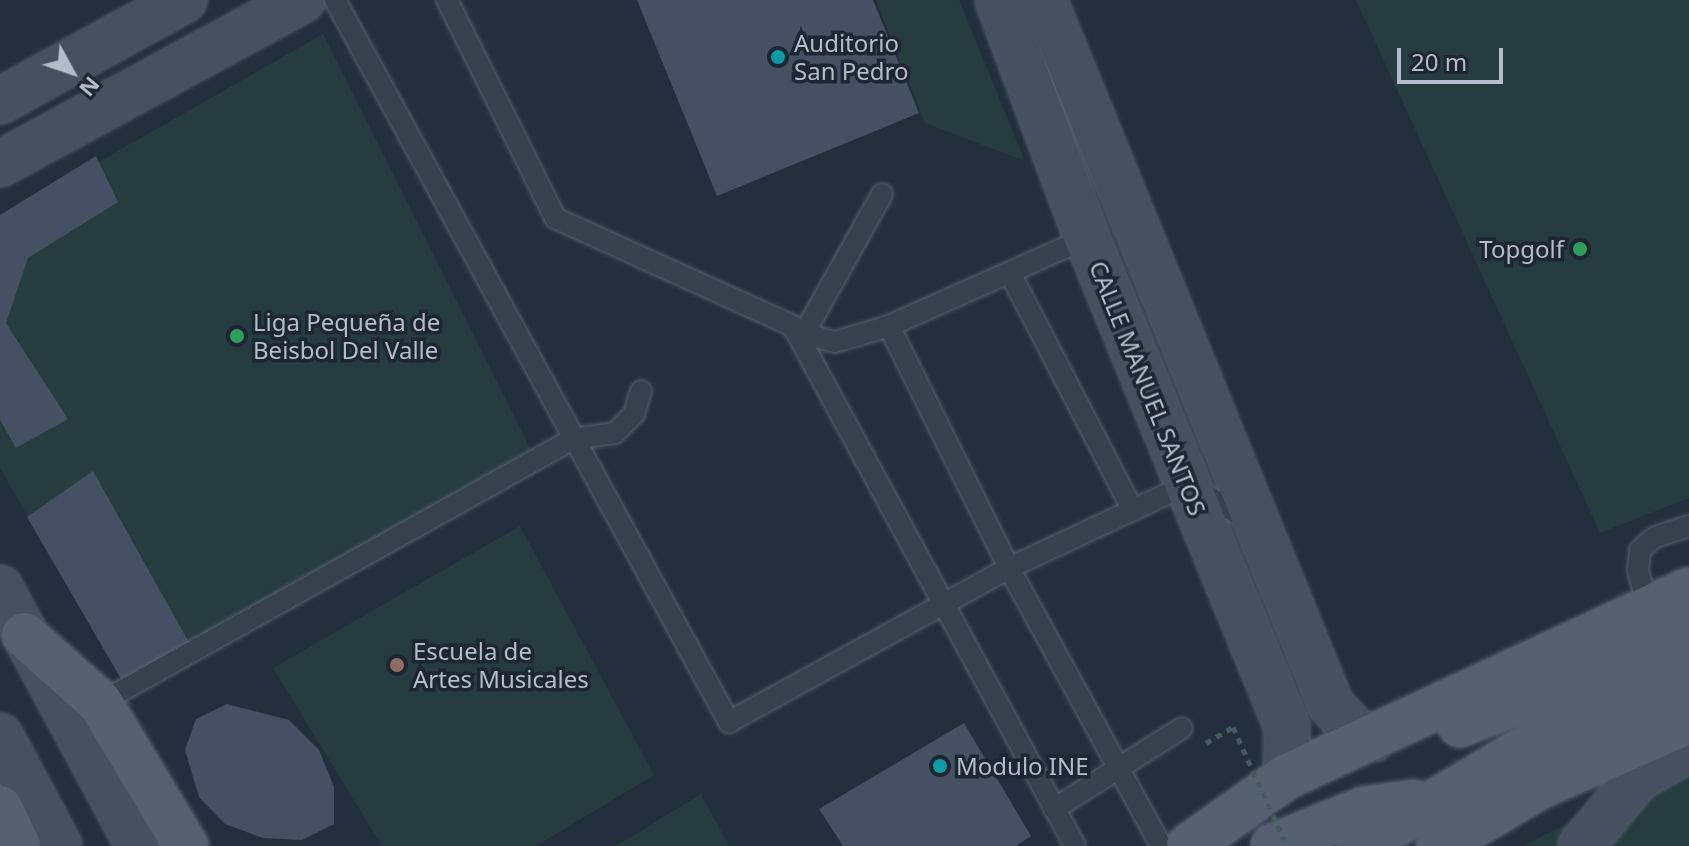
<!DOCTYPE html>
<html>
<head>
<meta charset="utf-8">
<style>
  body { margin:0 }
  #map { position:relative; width:1689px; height:846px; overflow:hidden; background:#242f3e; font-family:"Noto Sans",sans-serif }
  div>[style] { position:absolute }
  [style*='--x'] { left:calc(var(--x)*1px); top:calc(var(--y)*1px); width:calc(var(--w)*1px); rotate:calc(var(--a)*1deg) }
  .green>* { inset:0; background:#263c3f }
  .building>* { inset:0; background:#455162 }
  .path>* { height:5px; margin-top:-2.5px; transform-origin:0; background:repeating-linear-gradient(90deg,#44595c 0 6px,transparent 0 12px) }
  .roads { filter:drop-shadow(0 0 2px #565f6c) drop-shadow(0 0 2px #565f6c) }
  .lane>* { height:20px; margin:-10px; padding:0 10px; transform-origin:10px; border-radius:10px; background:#38414e }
  .secondary>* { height:44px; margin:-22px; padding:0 22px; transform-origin:22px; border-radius:22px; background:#465061 }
  .primary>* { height:44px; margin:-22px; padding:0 22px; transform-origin:22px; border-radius:22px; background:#56606e }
  .path-bridge>* { height:5px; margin-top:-2.5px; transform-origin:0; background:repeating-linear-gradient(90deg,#44595c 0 6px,transparent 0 12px) }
  .dots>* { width:22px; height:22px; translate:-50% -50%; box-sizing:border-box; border:4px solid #1d2633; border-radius:50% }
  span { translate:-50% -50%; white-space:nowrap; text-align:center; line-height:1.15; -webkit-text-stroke:7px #1d2633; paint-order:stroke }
  .poi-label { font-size:24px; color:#b4bcc9 }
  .left { translate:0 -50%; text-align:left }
  .right { translate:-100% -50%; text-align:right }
  .street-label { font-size:24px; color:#b4bcc9 }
  .north { position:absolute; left:32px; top:32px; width:80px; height:80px; -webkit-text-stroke:6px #1d2633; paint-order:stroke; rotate:130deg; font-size:22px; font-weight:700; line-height:32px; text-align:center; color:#b4bcc9 }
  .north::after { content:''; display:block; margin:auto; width:28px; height:36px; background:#b4bcc9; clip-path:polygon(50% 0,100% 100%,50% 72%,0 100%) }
  .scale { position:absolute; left:1397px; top:48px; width:106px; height:36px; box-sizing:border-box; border:4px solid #b4bcc9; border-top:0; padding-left:10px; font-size:24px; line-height:28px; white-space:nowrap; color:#b4bcc9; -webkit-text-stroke:6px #1d2633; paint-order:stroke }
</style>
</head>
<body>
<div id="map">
  <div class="green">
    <div style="clip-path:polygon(876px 0,959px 0,1025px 161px,925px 123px)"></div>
    <div style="clip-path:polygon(1356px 0,1689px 0,1689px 498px,1600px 533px)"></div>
    <div style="clip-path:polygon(323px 34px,533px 454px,124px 684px,0 468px,0 218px)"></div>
    <div style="clip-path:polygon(520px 526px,654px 775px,536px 846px,382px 846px,273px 668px)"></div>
    <div style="clip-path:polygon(1689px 764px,1689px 846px,1523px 846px,1671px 772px)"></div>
    <div style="clip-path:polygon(701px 794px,729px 846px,616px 846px)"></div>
  </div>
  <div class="building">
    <div style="clip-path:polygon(637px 0,873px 0,919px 113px,717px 196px)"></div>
    <div style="clip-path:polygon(96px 156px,118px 202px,28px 258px,6px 323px,68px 419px,16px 448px,0 420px,0 215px)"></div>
    <div style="clip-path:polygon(93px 471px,191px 646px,124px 684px,27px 517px)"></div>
    <div style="clip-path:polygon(227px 704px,289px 720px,319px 750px,334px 787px,334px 824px,302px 840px,263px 838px,225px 824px,199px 797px,185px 750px,196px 719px)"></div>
    <div style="clip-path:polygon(964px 723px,1031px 836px,1016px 846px,843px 846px,819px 809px)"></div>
  </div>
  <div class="path">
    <div style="--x:1206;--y:743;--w:31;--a:-31"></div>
  </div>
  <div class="roads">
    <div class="lane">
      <div style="--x:335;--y:0;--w:823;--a:61.38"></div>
      <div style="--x:729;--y:722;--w:320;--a:-28.8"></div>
      <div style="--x:1009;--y:568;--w:198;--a:-25.1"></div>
      <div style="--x:1188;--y:484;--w:68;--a:31.1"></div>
      <div style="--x:447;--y:0;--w:243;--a:63.6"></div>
      <div style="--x:555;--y:218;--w:290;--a:24.4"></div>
      <div style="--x:819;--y:338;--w:16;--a:14"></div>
      <div style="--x:835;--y:342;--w:56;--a:-16.5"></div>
      <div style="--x:889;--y:326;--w:217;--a:-24"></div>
      <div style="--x:1011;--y:275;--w:265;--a:62.6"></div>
      <div style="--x:889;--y:326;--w:270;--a:63.6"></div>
      <div style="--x:1009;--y:568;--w:317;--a:61.3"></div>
      <div style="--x:794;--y:328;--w:589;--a:61.52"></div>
      <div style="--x:805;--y:332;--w:158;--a:-60.8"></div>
      <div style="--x:1648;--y:606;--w:37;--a:-106"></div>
      <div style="--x:1638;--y:570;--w:20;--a:-84"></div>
      <div style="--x:1640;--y:550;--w:20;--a:-41"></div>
      <div style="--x:1655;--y:537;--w:36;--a:-18"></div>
      <div style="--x:100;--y:703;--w:542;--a:-29.17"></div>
      <div style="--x:573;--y:439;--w:42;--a:-8.1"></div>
      <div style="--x:615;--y:433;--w:27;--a:-45"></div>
      <div style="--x:634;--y:414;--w:24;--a:-73"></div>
      <div style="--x:1054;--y:809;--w:151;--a:-32.3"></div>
    </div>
    <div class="secondary">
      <div style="--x:998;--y:0;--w:254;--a:69.5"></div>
      <div style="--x:1087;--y:238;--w:528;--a:67.76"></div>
      <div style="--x:1287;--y:727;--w:50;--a:91.1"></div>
      <div style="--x:1044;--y:0;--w:761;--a:67.85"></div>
      <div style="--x:1331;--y:705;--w:34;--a:47"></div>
      <div style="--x:1354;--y:730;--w:21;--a:25"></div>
      <div style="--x:0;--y:101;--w:210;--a:-28.8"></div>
      <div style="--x:0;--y:164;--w:344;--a:-28.5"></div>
      <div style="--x:0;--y:588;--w:293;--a:61.7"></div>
      <div style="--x:0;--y:736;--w:125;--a:61.8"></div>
      <div style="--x:1581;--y:846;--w:89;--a:-50"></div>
      <div style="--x:1638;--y:778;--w:59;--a:-29.6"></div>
    </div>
    <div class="primary">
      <div style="--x:24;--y:635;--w:102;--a:41.8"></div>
      <div style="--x:100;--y:703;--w:167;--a:59"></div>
      <div style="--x:1460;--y:725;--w:246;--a:-21.5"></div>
      <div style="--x:0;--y:808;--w:42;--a:64.7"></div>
      <div style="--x:1189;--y:846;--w:119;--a:-35.4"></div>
      <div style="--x:1286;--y:777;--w:444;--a:-24.9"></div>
      <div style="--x:1273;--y:846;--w:98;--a:-22.1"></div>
      <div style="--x:1364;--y:809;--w:50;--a:-8"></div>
      <div style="--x:1360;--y:846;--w:210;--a:-30.6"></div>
      <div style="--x:1541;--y:739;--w:160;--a:-22.4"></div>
      <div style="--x:1439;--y:846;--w:116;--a:-30.5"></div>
      <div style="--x:1539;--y:787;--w:164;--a:-23.7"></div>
    </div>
  </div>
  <div class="path-bridge">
    <div style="--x:1233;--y:727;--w:131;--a:65.6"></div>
  </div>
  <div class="dots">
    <div style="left:778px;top:57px;background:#0f9aa8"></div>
    <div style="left:1580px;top:249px;background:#2e9e5b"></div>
    <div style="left:237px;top:336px;background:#2e9e5b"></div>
    <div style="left:397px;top:665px;background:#8d6e63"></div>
    <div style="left:940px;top:766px;background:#0f9aa8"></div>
  </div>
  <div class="poi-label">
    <span class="left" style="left:794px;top:57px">Auditorio<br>San Pedro</span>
    <span class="right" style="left:1564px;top:249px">Topgolf</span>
    <span class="left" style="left:253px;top:336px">Liga Pequeña de<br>Beisbol Del Valle</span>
    <span class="left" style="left:413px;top:665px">Escuela de<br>Artes Musicales</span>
    <span class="left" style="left:956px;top:766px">Modulo INE</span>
  </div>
  <div class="street-label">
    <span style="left:1148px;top:388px;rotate:68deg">CALLE MANUEL SANTOS</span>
  </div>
  <div class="north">N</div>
  <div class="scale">20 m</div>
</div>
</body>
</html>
